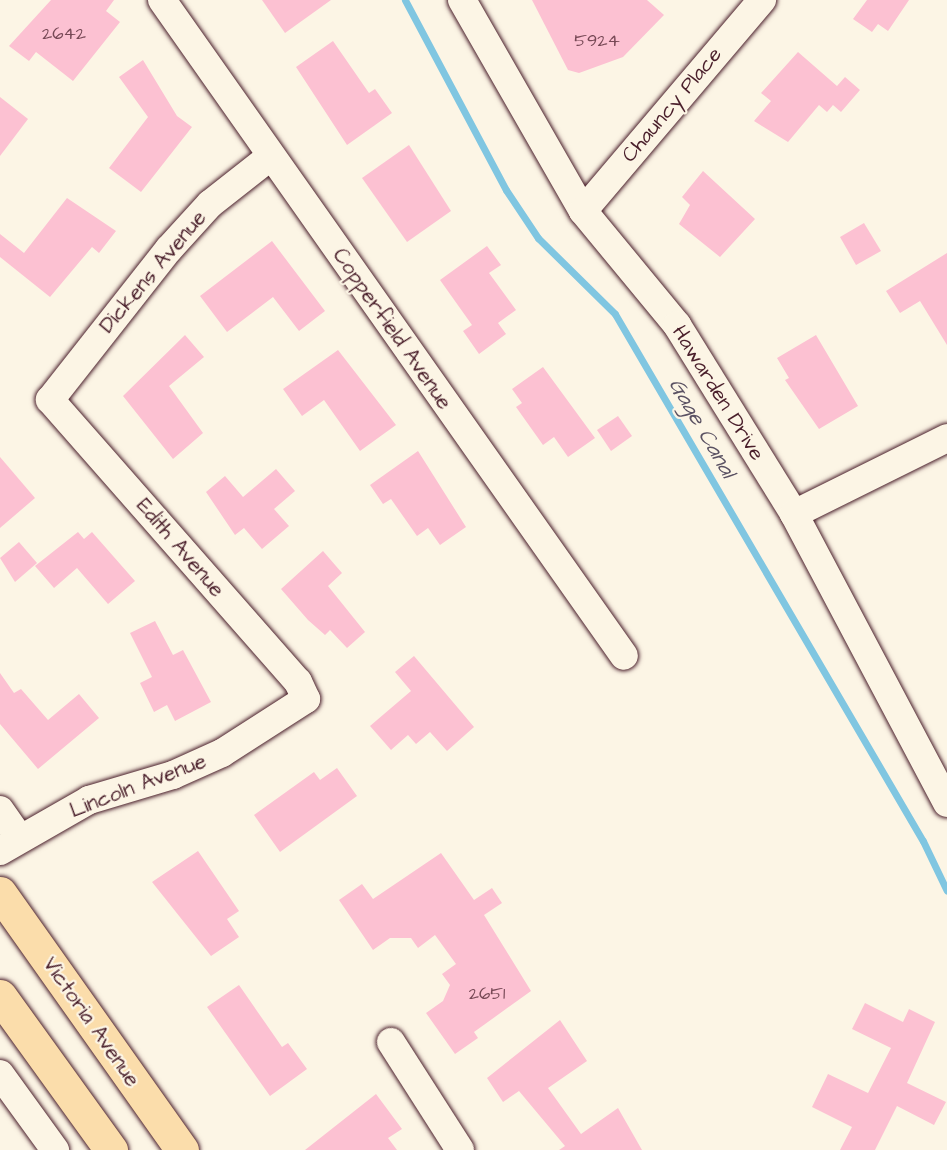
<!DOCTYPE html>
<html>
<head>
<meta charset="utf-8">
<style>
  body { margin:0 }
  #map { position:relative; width:947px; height:1150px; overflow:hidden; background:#fcf5e5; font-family:"Architects Daughter",sans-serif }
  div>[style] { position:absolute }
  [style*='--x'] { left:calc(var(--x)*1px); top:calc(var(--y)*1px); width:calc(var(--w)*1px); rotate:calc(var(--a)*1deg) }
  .stream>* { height:7px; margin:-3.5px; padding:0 3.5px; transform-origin:3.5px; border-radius:3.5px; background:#80c6e1 }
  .building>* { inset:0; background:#fcc1d2 }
  .roads { filter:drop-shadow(0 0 2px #4a1f2b) drop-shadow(0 0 2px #4a1f2b) }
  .minor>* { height:28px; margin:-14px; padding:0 14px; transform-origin:14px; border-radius:14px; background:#fcf5e5 }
  .major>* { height:33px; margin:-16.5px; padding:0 16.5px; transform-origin:16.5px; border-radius:16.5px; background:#fbddab }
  span { translate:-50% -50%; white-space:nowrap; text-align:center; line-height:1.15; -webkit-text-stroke:4.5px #fcf5e5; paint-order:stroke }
  .number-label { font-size:18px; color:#764855 }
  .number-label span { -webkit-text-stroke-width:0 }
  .street-label { font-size:21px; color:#4a1f2b }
  .water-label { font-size:22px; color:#5a5162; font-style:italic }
</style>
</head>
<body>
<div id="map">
  <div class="stream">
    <div style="--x:405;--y:0;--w:215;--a:62"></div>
    <div style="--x:506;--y:190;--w:58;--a:56.3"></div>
    <div style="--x:538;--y:238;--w:108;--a:44.6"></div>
    <div style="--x:615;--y:314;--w:610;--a:59.7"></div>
    <div style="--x:923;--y:841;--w:55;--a:64.4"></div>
  </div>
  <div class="building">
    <div style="clip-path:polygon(51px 0,114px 0,106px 11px,120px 22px,73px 81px,36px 52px,29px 61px,9px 46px)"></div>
    <div style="clip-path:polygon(262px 0,331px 0,285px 33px)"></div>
    <div style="clip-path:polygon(532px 0,647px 0,664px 15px,623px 57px,579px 73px,568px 70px)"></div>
    <div style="clip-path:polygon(867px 0,909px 0,888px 31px,878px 24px,872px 32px,853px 19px)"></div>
    <div style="clip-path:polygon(333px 41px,369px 93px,375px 89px,392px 113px,347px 145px,296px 67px)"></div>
    <div style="clip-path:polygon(798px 52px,837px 86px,845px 77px,860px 90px,841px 112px,833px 105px,827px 112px,819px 105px,788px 142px,754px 121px,771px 101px,761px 93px)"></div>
    <div style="clip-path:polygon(143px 60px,177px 116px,192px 127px,141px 192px,109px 168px,148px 117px,119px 77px)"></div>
    <div style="clip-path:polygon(0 97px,28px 119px,0 156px)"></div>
    <div style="clip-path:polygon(409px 145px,451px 211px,407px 242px,362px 178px)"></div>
    <div style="clip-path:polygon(703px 171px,755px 219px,720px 257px,679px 224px,690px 205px,682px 197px)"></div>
    <div style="clip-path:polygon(67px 198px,116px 231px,99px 253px,92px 247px,50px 297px,0 257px,0 234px,24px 253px)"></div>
    <div style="clip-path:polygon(864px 223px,881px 251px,856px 265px,840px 237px)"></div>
    <div style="clip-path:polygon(272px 241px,325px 311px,299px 331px,273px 297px,227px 332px,200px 296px)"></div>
    <div style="clip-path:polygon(487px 246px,501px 265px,489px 273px,516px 310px,498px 323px,506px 334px,479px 354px,463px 331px,472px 325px,440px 280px)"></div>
    <div style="clip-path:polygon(947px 253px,947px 345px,920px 301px,900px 313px,886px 291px)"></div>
    <div style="clip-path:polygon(185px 335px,204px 357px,169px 386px,203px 433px,173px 459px,123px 396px)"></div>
    <div style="clip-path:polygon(816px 335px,858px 406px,819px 429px,785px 380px,789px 378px,777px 358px)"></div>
    <div style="clip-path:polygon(338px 350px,396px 425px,360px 451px,324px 400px,302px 416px,283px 389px)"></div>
    <div style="clip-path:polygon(543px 367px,595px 438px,568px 457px,554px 437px,543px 445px,516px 407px,522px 403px,512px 389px)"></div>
    <div style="clip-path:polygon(618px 416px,632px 436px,611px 451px,597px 430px)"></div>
    <div style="clip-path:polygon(418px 451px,466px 527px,440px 545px,428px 528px,417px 536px,391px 499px,383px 504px,370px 485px)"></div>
    <div style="clip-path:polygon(0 457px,35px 498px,0 528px)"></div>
    <div style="clip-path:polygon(276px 469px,295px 491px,274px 509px,289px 526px,262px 549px,244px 528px,235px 535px,206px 492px,225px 476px,243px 497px)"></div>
    <div style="clip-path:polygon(78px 532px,84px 539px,92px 532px,135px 581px,108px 604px,77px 568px,54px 588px,35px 566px)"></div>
    <div style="clip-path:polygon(19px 542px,37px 563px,15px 582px,0 558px)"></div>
    <div style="clip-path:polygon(323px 551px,342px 573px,328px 586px,365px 632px,347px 648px,330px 630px,325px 635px,308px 620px,281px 589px)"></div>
    <div style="clip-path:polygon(155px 621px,173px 655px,183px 650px,211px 702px,175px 721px,167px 705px,154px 712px,140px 683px,152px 677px,130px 633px)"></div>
    <div style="clip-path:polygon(414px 656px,474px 727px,447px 751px,430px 732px,416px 744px,408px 735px,391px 750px,370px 726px,411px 691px,395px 672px)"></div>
    <div style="clip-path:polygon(0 673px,14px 693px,21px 689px,48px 720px,79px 694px,99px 718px,38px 769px,0 724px)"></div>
    <div style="clip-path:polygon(337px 768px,357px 796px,280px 852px,254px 815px,314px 772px,320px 780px)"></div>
    <div style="clip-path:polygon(198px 851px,239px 911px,227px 919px,239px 937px,211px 956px,152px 882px)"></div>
    <div style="clip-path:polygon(441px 853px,474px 900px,492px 888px,502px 903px,484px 915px,531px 991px,474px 1032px,478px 1038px,455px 1054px,426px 1013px,443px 1001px,450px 985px,442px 974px,456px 964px,435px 935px,418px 948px,411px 938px,390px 938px,373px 950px,339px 900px,362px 884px,373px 899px)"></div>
    <div style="clip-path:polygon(239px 985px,282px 1047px,288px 1043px,307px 1069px,270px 1096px,207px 1007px)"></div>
    <div style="clip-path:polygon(865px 1003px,903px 1022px,909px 1009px,935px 1022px,907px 1083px,946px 1102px,934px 1125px,897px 1106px,875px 1150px,840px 1150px,852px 1127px,812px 1107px,828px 1074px,868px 1093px,891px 1048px,852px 1029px)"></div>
    <div style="clip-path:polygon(560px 1020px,587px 1061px,548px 1088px,581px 1134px,618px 1108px,642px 1150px,559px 1150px,565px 1146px,519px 1091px,503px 1102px,487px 1078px)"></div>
    <div style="clip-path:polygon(376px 1094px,402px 1129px,388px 1138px,397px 1150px,305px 1150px)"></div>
  </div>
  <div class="roads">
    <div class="minor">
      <div style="--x:162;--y:0;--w:802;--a:54.84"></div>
      <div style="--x:462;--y:0;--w:243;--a:60.2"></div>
      <div style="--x:583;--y:211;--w:148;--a:50.5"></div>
      <div style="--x:677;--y:325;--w:222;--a:58.2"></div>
      <div style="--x:794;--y:514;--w:327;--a:62.1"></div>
      <div style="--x:583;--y:211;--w:277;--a:-49.7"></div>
      <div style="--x:794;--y:514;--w:171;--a:-26.4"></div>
      <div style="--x:0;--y:810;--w:35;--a:55"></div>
      <div style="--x:0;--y:851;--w:103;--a:-29.8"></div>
      <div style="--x:89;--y:800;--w:88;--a:-16.6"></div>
      <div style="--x:173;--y:775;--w:54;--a:-24.2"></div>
      <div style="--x:222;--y:753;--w:100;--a:-32.7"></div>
      <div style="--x:306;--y:699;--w:19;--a:-115"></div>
      <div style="--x:298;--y:682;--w:376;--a:-131.3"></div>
      <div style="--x:50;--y:400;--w:192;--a:-51.8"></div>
      <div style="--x:169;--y:249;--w:61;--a:-47.7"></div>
      <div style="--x:210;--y:204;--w:76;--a:-38.1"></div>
      <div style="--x:391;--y:1042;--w:128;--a:57.4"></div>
      <div style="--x:0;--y:1074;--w:94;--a:54.1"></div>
    </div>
    <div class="major">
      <div style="--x:0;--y:893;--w:315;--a:54.7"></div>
      <div style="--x:0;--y:996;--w:190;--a:54.2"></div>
    </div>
  </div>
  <div class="number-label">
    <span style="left:64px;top:34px">2642</span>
    <span style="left:597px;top:41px">5924</span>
    <span style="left:487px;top:994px">2651</span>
  </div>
  <div class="street-label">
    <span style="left:672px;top:105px;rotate:-50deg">Chauncy Place</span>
    <span style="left:153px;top:272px;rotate:-50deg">Dickens Avenue</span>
    <span style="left:392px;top:329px;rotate:55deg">Copperfield Avenue</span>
    <span style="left:718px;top:393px;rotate:58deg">Hawarden Drive</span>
    <span style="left:180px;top:548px;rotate:49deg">Edith Avenue</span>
    <span style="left:138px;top:786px;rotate:-21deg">Lincoln Avenue</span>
    <span style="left:91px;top:1022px;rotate:55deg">Victoria Avenue</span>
  </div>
  <div class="water-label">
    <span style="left:702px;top:428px;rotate:60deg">Gage Canal</span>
  </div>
</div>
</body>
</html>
